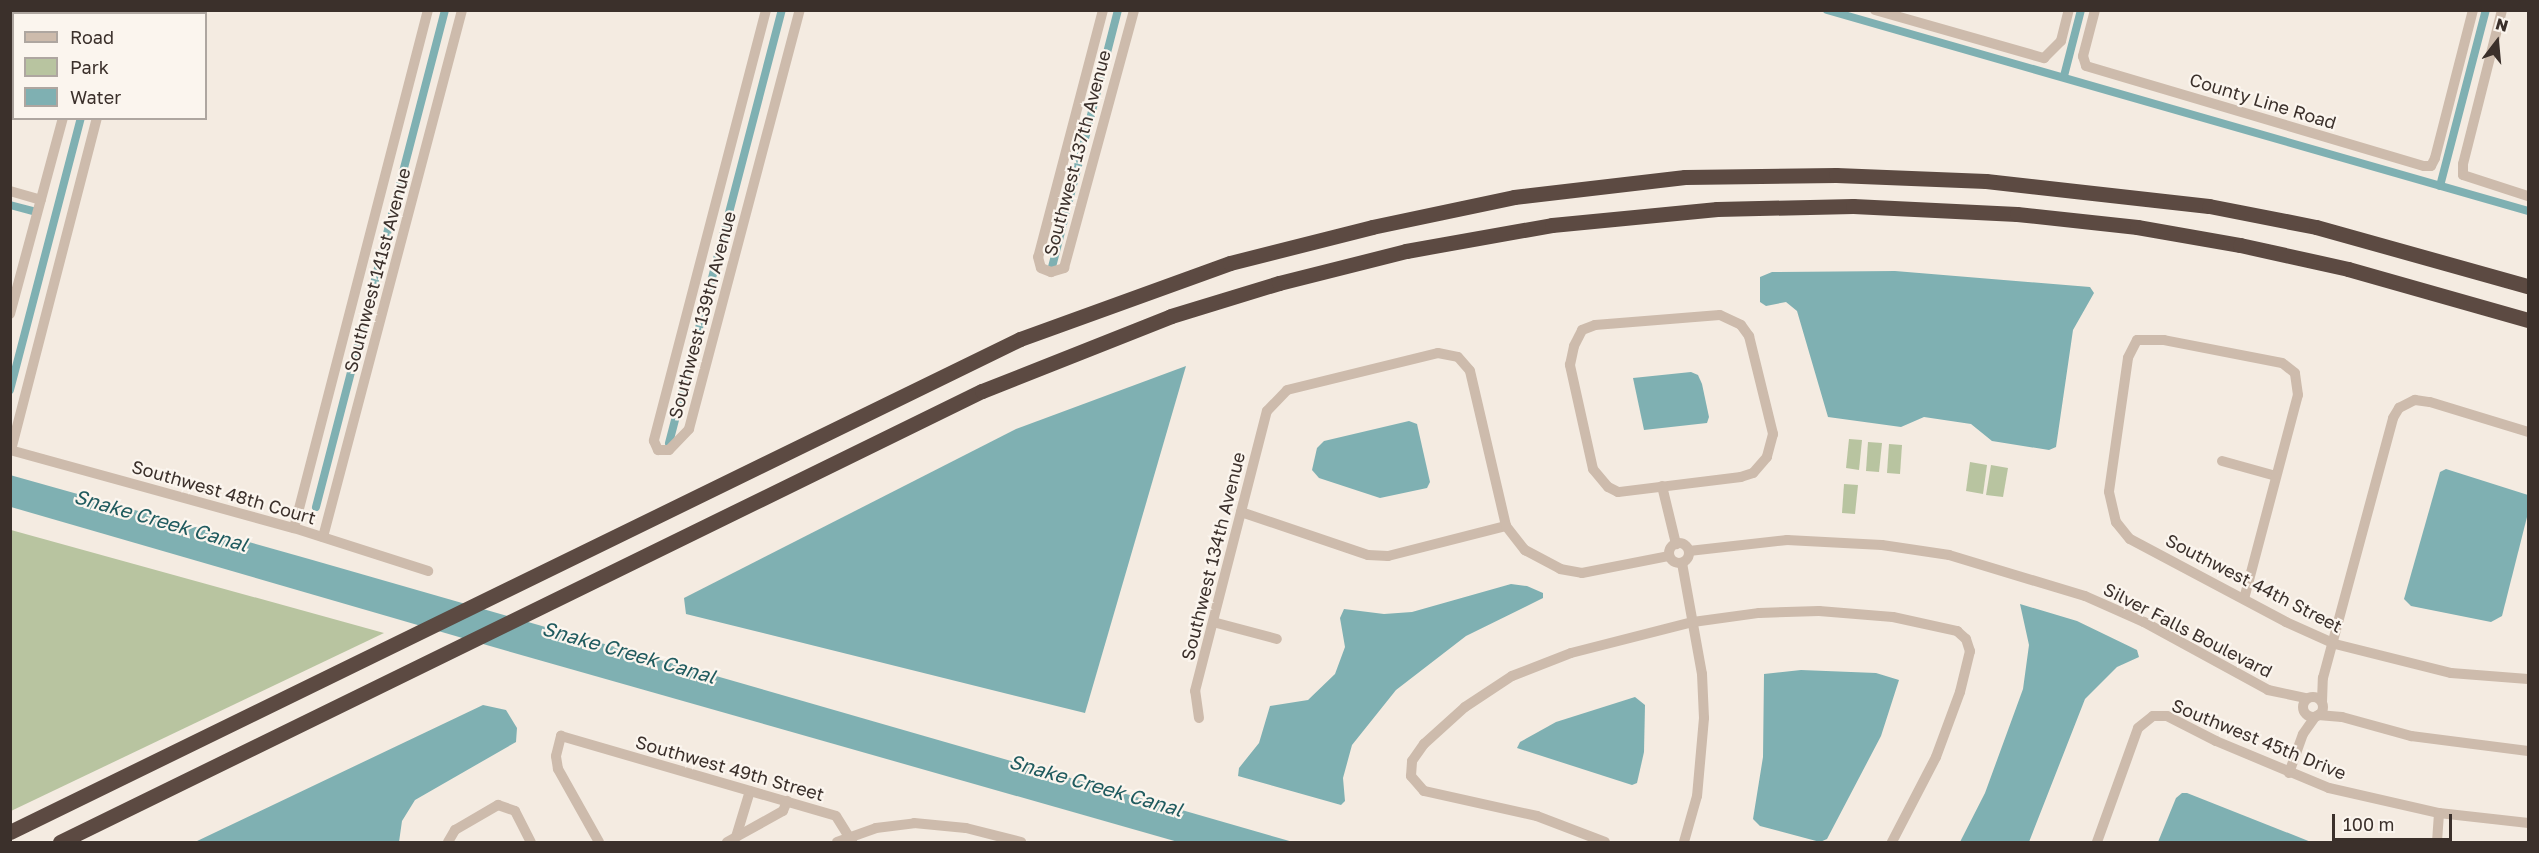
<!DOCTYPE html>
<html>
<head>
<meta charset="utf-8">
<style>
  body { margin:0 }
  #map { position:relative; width:2539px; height:853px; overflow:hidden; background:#f4ebe1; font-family:"Golos Text",sans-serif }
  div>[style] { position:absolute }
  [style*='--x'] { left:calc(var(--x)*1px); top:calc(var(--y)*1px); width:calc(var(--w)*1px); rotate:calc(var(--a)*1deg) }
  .green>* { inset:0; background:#b8c4a0 }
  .water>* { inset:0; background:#7fb0b2 }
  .canal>* { height:8px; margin:-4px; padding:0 4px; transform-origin:4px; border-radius:4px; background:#7fb0b2 }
  .minor>* { height:10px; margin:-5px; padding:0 5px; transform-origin:5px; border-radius:5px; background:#cdbbac }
  .minor>.ring { margin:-5px; padding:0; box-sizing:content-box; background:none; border:10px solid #cdbbac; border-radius:50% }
  .highway>* { height:15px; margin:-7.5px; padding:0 7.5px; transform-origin:7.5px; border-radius:7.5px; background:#5c4a42 }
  span { translate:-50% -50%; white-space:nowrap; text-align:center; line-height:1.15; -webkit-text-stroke:4.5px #fbf5ee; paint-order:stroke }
  .street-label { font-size:18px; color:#3b302b }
  .water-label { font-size:20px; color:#1f5a5e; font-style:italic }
  .frame { position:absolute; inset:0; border:12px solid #3b302b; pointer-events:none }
  .legend { position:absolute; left:12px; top:12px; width:195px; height:108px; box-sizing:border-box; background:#fbf5ee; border:2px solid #aea6a0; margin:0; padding:8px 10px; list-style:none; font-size:18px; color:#3b302b }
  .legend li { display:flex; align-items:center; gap:12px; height:30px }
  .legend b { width:30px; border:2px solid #aea6a0 }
  .north { position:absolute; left:2467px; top:12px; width:60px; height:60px; -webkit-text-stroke:4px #fbf5ee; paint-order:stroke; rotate:16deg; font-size:16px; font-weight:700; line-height:24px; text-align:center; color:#3b302b }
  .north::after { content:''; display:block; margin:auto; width:21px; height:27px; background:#3b302b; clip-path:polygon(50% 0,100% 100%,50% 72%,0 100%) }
  .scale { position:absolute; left:2332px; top:814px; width:120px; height:27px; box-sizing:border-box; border:3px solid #3b302b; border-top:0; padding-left:8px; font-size:18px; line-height:21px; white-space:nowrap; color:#3b302b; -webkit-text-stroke:4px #fbf5ee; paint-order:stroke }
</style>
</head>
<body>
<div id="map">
  <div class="green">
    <div style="clip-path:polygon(1849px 439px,1862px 440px,1859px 470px,1846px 468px)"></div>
    <div style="clip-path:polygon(1868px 442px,1882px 443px,1879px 472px,1866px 471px)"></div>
    <div style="clip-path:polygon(1889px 444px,1902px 445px,1900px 474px,1887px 473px)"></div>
    <div style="clip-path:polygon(1970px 462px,1987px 465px,1983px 494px,1966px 491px)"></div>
    <div style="clip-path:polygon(1991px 465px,2008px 468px,2003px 497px,1986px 495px)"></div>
    <div style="clip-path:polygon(1844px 484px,1858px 485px,1855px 514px,1842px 513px)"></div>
    <div style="clip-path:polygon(11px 530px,384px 633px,11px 811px)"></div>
  </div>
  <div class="water">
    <div style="clip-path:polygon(1895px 271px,2090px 287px,2094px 293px,2073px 330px,2056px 447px,2049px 450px,1992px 441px,1971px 424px,1924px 417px,1901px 427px,1828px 417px,1797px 311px,1786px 302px,1766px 306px,1760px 302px,1760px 277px,1772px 272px)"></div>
    <div style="clip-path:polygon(1186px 366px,1085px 713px,686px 614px,684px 598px,1016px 429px)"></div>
    <div style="clip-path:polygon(1691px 372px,1698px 375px,1702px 384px,1709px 417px,1707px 423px,1644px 430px,1633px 378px)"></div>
    <div style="clip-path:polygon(1409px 421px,1417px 424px,1430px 482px,1427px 488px,1380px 498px,1319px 478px,1312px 470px,1317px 448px,1324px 441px)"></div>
    <div style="clip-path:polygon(2446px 469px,2528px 495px,2528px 513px,2502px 616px,2491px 622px,2411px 606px,2404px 599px,2440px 472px)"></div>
    <div style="clip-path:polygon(10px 475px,309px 559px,1293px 842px,1178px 842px,490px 646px,11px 507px)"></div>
    <div style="clip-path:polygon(1511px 584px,1527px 586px,1543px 593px,1543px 598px,1466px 636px,1396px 690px,1352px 745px,1343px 778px,1345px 801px,1341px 805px,1238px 776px,1239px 768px,1259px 743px,1270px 706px,1308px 700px,1335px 674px,1345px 647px,1340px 618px,1344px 609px,1384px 614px,1412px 612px)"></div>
    <div style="clip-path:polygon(2020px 604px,2077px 621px,2137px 650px,2139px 657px,2117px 667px,2085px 699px,2029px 842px,1960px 842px,1985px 793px,2023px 689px,2029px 645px)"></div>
    <div style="clip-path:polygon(1801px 670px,1876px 673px,1899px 680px,1881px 736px,1827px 839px,1820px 842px,1760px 826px,1753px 819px,1763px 757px,1764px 674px)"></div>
    <div style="clip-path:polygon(1635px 697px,1645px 705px,1644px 752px,1637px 783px,1632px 785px,1517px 748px,1520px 742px,1556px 722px)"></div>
    <div style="clip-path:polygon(483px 705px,506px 710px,517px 728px,516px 742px,415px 800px,402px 821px,399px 842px,195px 842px)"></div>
    <div style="clip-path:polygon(2182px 793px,2187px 793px,2311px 842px,2158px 842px,2176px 798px)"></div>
  </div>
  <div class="canal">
    <div style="--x:1827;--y:10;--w:729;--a:16"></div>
    <div style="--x:108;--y:14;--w:4;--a:-76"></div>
    <div style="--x:2064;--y:76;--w:68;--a:-75.6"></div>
    <div style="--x:2440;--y:186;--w:182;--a:-75.4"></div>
    <div style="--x:10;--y:205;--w:24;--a:15"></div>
    <div style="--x:1052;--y:267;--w:265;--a:-75.6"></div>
    <div style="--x:10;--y:390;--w:281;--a:-75.4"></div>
    <div style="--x:669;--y:443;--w:448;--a:-75.4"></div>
    <div style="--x:316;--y:507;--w:513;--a:-75.45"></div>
  </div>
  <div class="minor">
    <div style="--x:766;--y:10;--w:445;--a:104.6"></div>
    <div style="--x:654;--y:441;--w:10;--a:66"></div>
    <div style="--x:658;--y:450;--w:11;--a:0"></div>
    <div style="--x:669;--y:450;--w:29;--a:-46"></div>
    <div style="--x:689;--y:429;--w:433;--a:-75.2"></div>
    <div style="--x:1103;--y:10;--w:255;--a:104.7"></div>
    <div style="--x:1038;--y:257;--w:11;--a:75"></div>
    <div style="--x:1041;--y:268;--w:11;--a:22"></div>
    <div style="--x:1051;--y:272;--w:14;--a:-17"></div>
    <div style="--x:1064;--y:268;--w:267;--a:-74.8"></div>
    <div style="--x:1875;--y:10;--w:176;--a:15.9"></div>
    <div style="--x:2044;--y:58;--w:24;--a:-45"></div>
    <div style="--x:2061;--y:41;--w:32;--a:-76"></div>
    <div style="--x:2095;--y:10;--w:48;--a:104.6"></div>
    <div style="--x:2083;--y:56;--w:10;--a:73"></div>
    <div style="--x:2086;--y:66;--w:352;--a:16.5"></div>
    <div style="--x:2424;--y:166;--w:7;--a:0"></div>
    <div style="--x:2431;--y:166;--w:9;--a:-63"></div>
    <div style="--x:2435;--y:158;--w:153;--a:-75.6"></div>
    <div style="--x:2502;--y:10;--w:159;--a:104.2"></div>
    <div style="--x:2463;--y:164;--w:11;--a:90"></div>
    <div style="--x:2463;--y:175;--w:68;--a:17.9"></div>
    <div style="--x:90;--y:14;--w:4;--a:-76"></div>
    <div style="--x:124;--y:14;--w:4;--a:-76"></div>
    <div style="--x:10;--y:191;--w:32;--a:16"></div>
    <div style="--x:10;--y:314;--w:203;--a:-74.9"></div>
    <div style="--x:1720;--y:315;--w:23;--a:25"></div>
    <div style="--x:1741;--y:325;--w:14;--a:54"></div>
    <div style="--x:1749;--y:336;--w:101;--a:76.2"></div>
    <div style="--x:1773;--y:434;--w:24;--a:105"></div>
    <div style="--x:1767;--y:457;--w:21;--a:131"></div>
    <div style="--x:1753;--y:473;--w:13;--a:162"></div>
    <div style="--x:1741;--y:477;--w:124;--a:173"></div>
    <div style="--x:1618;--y:492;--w:11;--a:-153"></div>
    <div style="--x:1608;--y:487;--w:23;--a:-130"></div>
    <div style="--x:1593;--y:469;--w:107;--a:-102.5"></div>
    <div style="--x:1570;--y:365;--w:19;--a:-78"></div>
    <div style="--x:1574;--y:346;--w:18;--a:-63"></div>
    <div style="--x:1582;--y:330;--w:14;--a:-21"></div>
    <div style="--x:1595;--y:325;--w:125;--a:-4.6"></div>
    <div style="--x:10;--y:450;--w:295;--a:15.4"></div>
    <div style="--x:294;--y:528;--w:141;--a:17.8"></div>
    <div style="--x:11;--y:450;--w:343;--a:-75.5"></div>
    <div style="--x:2222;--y:461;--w:56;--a:15.5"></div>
    <div style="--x:1662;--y:486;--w:60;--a:76.4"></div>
    <div style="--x:1241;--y:512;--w:134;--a:18.7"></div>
    <div style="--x:1368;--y:555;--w:20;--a:3"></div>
    <div style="--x:1388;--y:556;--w:122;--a:-14.3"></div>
    <div style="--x:294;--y:528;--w:535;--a:-75.5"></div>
    <div style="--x:323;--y:537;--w:545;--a:-75.22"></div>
    <div class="ring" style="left:1669px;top:543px;width:10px;height:10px"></div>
    <div style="--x:1689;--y:551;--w:99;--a:-6.4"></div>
    <div style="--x:1787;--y:540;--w:95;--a:3"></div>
    <div style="--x:1882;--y:545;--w:68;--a:8.5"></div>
    <div style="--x:1949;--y:555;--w:142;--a:16.8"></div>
    <div style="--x:2085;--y:596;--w:64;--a:23.8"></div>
    <div style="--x:2144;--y:622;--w:141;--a:28.7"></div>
    <div style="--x:2268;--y:690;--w:40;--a:12"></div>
    <div style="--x:1682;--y:563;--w:113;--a:79.8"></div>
    <div style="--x:1702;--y:674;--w:44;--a:87.4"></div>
    <div style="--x:1704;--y:718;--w:78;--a:95.1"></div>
    <div style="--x:1697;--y:796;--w:48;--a:105.8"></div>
    <div style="--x:2244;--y:599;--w:211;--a:-75.2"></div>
    <div style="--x:2298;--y:395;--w:22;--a:-98"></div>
    <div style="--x:2295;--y:373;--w:16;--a:-142"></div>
    <div style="--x:2282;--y:363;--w:120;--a:-169"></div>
    <div style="--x:2164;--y:340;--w:27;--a:180"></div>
    <div style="--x:2137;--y:340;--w:20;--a:117"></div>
    <div style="--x:2128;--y:358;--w:135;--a:98.1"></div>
    <div style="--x:2109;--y:492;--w:31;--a:77"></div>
    <div style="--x:2116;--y:522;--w:22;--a:51"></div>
    <div style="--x:2130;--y:539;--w:177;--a:28"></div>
    <div style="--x:2286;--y:622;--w:54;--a:24.2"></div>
    <div style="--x:2335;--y:644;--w:120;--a:14"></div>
    <div style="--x:2451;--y:673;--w:77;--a:4.5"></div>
    <div style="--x:1213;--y:622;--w:66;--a:14.9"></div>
    <div class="ring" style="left:2303px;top:697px;width:10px;height:10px"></div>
    <div style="--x:2322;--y:702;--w:24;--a:-88"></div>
    <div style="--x:2323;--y:678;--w:269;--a:-74.9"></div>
    <div style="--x:2393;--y:418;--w:12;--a:-59"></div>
    <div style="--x:2399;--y:408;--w:18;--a:-27"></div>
    <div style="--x:2415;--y:400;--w:15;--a:8"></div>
    <div style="--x:2430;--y:402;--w:102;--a:17"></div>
    <div style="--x:2318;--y:715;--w:24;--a:5"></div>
    <div style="--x:2342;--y:717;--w:72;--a:15.4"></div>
    <div style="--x:2411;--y:736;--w:118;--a:7.3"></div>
    <div style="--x:1199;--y:718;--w:27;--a:-98"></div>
    <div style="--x:1195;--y:691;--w:289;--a:-75.6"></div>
    <div style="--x:1267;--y:411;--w:29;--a:-46"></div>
    <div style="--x:1287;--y:390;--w:155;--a:-13.8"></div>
    <div style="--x:1438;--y:353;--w:20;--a:11"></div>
    <div style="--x:1458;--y:357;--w:18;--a:49"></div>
    <div style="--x:1470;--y:371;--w:159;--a:76.9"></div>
    <div style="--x:1506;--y:526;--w:31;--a:52"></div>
    <div style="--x:1525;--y:550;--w:40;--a:28"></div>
    <div style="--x:1560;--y:569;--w:22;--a:10"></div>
    <div style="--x:1582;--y:573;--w:89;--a:-11.1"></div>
    <div style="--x:2289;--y:773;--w:41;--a:-70.3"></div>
    <div style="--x:2303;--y:734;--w:21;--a:-55"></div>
    <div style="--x:736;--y:837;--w:48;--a:-73.1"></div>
    <div style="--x:448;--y:842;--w:14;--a:-60"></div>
    <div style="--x:455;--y:830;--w:50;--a:-30.2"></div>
    <div style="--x:498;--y:805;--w:18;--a:19"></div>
    <div style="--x:515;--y:811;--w:35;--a:63"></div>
    <div style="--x:599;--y:842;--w:84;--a:-119.3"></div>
    <div style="--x:558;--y:769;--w:13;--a:-99"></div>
    <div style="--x:556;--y:756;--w:21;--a:-76"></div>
    <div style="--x:561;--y:736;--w:286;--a:16.2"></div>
    <div style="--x:836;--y:816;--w:31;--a:58"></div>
    <div style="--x:727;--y:842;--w:64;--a:-29"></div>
    <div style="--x:783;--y:811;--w:11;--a:-68"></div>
    <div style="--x:837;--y:842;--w:41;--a:-19.7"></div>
    <div style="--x:876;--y:828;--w:38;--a:-7"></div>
    <div style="--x:914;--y:823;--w:52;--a:5.5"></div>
    <div style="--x:966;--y:828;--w:57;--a:14.3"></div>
    <div style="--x:1605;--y:842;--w:73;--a:-159.1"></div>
    <div style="--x:1537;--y:816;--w:116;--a:-167.5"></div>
    <div style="--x:1424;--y:791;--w:20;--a:-131"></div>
    <div style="--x:1411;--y:776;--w:15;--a:-86"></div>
    <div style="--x:1412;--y:761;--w:21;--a:-55"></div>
    <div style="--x:1424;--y:744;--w:55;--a:-42.1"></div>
    <div style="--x:1465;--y:707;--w:56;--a:-33.4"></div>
    <div style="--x:1512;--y:676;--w:63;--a:-21.3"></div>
    <div style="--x:1571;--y:653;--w:126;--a:-14.3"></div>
    <div style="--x:1693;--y:622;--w:67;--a:-7.8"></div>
    <div style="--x:1759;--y:613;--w:60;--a:-1.9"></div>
    <div style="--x:1819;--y:611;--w:74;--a:4.6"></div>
    <div style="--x:1893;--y:617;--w:66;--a:12.3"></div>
    <div style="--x:1957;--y:631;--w:12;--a:42"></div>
    <div style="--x:1966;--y:639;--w:13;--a:72"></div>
    <div style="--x:1970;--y:651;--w:42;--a:103.7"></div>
    <div style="--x:1960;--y:692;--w:69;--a:110.3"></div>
    <div style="--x:1936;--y:757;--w:96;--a:117.4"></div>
    <div style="--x:2097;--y:842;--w:121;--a:-70.2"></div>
    <div style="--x:2138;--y:728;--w:19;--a:-39"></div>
    <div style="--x:2153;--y:716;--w:14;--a:0"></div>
    <div style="--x:2167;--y:716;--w:55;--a:27"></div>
    <div style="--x:2216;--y:741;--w:122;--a:22.6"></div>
    <div style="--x:2329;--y:788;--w:113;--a:12.8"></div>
    <div style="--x:2439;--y:813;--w:90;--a:6.4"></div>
    <div style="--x:2437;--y:842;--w:29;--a:-86"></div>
  </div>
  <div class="highway">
    <div style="--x:10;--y:832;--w:1124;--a:-26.02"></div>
    <div style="--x:1020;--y:339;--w:223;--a:-19.9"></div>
    <div style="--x:1230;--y:263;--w:146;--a:-14.2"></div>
    <div style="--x:1372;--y:227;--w:145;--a:-11.9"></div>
    <div style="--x:1514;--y:197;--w:172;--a:-6.7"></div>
    <div style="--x:1685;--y:177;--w:151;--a:-0.8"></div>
    <div style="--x:1836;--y:175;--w:150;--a:2.3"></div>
    <div style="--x:1986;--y:181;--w:224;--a:6.4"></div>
    <div style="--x:2209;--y:206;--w:109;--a:11.1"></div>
    <div style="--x:2316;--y:227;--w:220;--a:15.6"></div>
    <div style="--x:60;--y:842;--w:1026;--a:-26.07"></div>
    <div style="--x:982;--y:391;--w:203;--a:-21.6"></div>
    <div style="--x:1171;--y:316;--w:113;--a:-17"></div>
    <div style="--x:1279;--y:283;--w:131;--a:-14.1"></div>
    <div style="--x:1406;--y:251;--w:148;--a:-10.1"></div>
    <div style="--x:1552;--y:225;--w:166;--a:-5.5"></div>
    <div style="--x:1717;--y:209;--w:136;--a:-1.3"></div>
    <div style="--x:1853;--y:206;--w:164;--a:2.8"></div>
    <div style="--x:2017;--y:214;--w:121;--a:6.2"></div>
    <div style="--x:2137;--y:227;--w:105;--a:9.9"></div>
    <div style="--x:2240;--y:245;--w:111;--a:12.5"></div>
    <div style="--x:2348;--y:269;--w:187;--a:15.8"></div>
  </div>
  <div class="street-label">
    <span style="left:2263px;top:101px;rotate:17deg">County Line Road</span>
    <span style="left:1077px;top:153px;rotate:-75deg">Southwest 137th Avenue</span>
    <span style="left:377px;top:270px;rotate:-75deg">Southwest 141st Avenue</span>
    <span style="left:702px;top:315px;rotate:-75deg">Southwest 139th Avenue</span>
    <span style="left:224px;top:492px;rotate:16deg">Southwest 48th Court</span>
    <span style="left:1213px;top:556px;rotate:-76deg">Southwest 134th Avenue</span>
    <span style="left:2254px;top:583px;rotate:27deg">Southwest 44th Street</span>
    <span style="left:2188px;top:630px;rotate:27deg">Silver Falls Boulevard</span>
    <span style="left:2259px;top:739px;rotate:22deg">Southwest 45th Drive</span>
    <span style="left:730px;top:768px;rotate:16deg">Southwest 49th Street</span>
  </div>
  <div class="water-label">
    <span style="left:161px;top:520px;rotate:16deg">Snake Creek Canal</span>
    <span style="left:629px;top:652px;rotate:16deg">Snake Creek Canal</span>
    <span style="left:1096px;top:785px;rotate:16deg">Snake Creek Canal</span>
  </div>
  <div class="frame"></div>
  <ul class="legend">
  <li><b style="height:8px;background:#cdbbac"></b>Road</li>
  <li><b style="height:16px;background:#b8c4a0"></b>Park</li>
  <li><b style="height:16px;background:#7fb0b2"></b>Water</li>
  </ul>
  <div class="north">N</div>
  <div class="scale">100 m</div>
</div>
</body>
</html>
